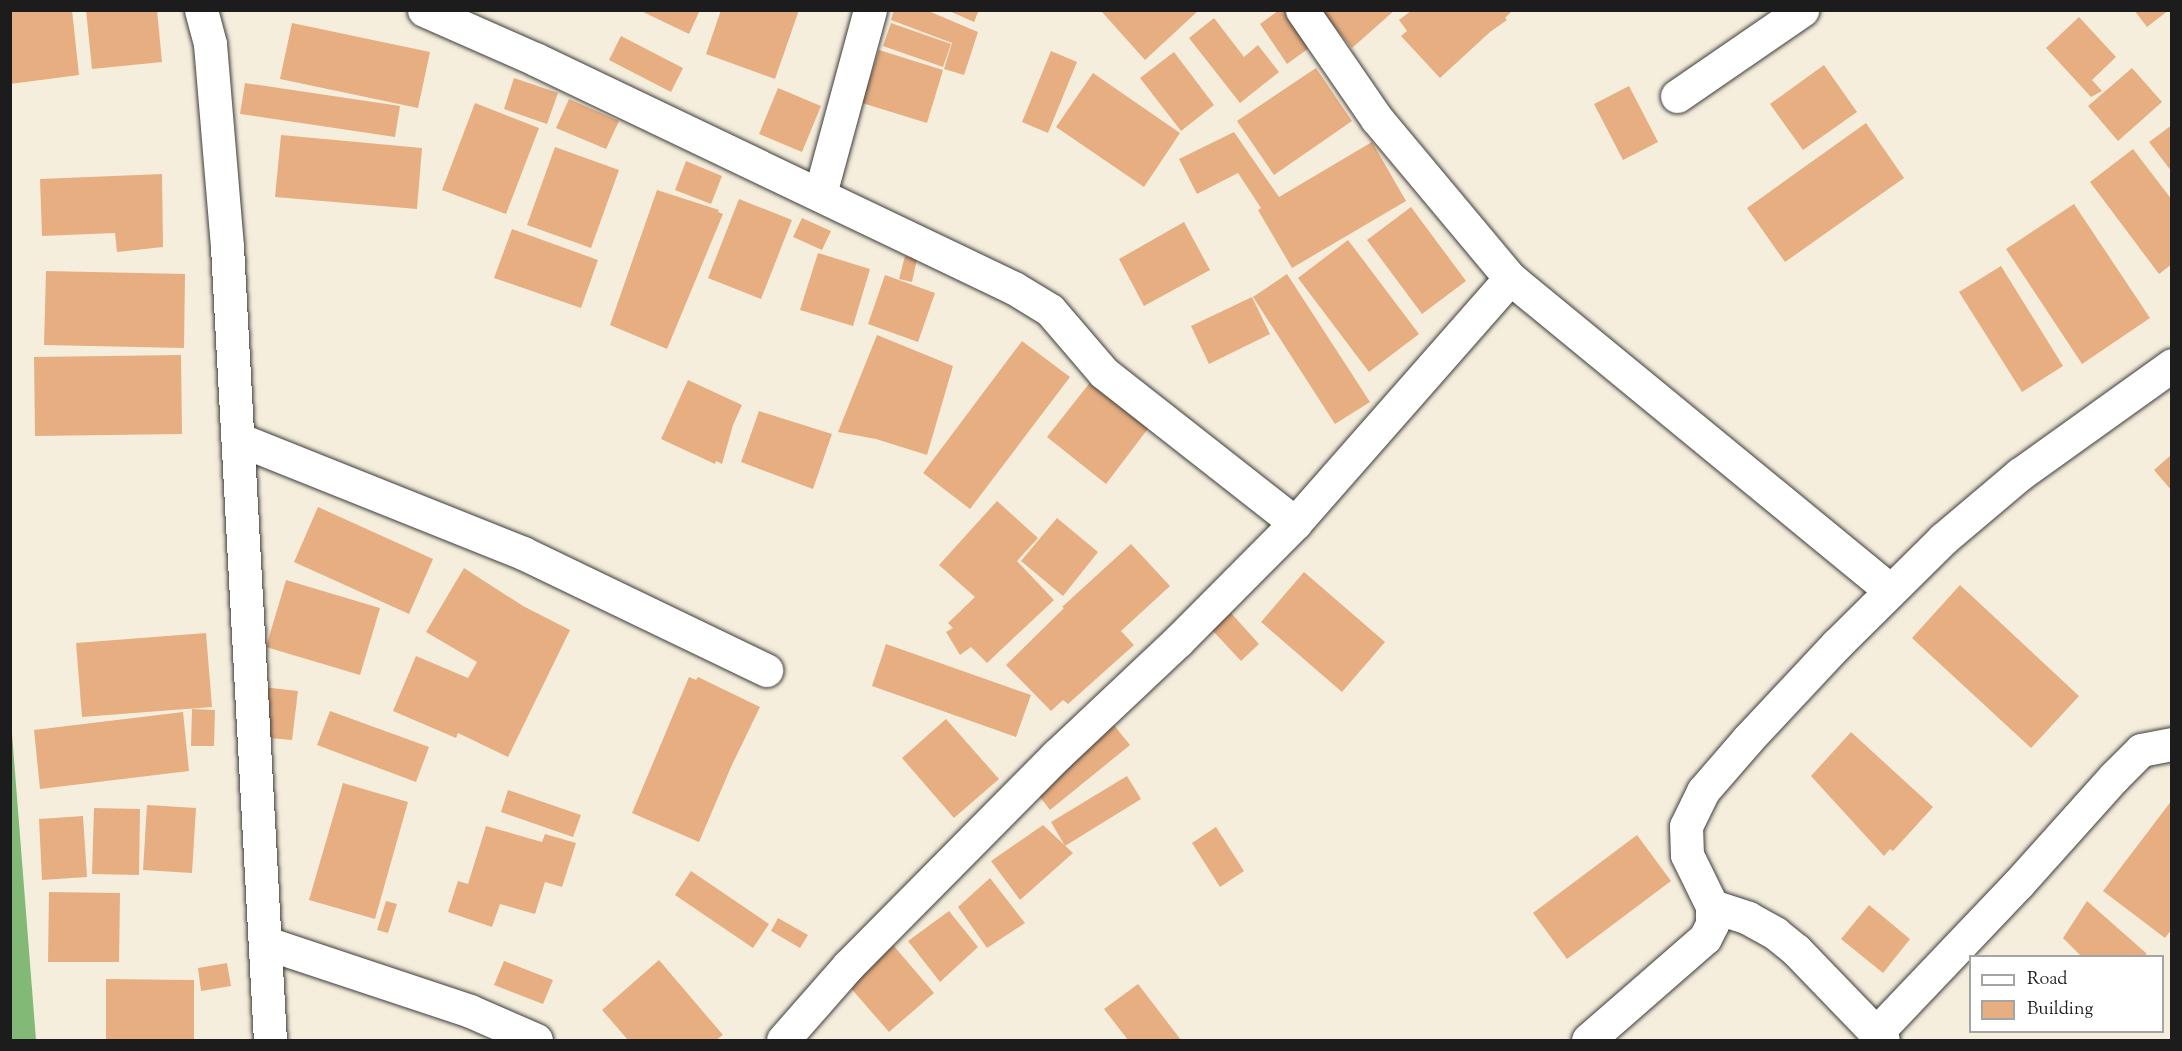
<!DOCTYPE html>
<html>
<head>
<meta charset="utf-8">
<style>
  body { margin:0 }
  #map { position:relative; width:2182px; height:1051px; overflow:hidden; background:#f6eedd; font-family:"Sorts Mill Goudy",serif }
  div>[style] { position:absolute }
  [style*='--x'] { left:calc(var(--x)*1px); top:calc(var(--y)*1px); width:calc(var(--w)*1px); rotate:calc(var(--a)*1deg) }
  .forest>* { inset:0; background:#82b977 }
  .building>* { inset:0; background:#e7ae82 }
  .roads { filter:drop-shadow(0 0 2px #3d3c39) drop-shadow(0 0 2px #3d3c39) }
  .street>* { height:33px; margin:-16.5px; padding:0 16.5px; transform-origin:16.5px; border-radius:16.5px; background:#fff }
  span { translate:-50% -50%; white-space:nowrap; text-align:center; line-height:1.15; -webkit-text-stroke:4.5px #fff; paint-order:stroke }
  .frame { position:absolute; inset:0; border:12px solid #1c1c1c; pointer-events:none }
  .legend { position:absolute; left:1969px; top:955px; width:195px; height:78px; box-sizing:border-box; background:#fff; border:2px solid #a4a4a4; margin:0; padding:8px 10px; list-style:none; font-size:18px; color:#1c1c1c }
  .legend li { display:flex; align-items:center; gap:12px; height:30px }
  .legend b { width:30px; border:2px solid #a4a4a4 }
</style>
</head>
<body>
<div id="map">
  <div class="forest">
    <div style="clip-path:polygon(11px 721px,36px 1040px,11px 1040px)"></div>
  </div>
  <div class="building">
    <div style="clip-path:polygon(10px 10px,72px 10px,79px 75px,10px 84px)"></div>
    <div style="clip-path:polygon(86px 10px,157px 10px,162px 62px,92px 69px)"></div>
    <div style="clip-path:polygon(639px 10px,700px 10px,689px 34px)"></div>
    <div style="clip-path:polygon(721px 10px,799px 10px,775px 79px,706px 54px)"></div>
    <div style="clip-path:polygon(894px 10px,926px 10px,978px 32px,964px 75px,944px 69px,952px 43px,891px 20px)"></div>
    <div style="clip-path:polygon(947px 10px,979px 10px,974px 22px)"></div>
    <div style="clip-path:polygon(1103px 10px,1199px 10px,1145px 60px,1102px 12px)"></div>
    <div style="clip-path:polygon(1279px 10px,1283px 10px,1309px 48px,1287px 64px,1260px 24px)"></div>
    <div style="clip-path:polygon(1321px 10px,1395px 10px,1352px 48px)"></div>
    <div style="clip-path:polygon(1412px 10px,1513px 10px,1505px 18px,1507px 20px,1490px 32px,1440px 78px,1401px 36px,1407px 31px,1399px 20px)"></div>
    <div style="clip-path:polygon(2134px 10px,2169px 10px,2147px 27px)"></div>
    <div style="clip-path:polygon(2079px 17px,2116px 57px,2092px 80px,2102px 91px,2091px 97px,2046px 48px)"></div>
    <div style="clip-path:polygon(1214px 18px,1244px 57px,1258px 45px,1279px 72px,1240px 103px,1189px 38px)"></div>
    <div style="clip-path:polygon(292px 23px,430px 52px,418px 108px,280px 79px)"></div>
    <div style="clip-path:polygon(891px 23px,951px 44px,943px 67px,883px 46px)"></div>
    <div style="clip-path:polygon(621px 36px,683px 68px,671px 92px,609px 60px)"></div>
    <div style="clip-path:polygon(879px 50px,943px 70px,927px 123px,862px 103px)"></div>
    <div style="clip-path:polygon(1051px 51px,1077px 62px,1048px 133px,1022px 122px)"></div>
    <div style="clip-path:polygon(1174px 52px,1214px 105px,1181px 131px,1140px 78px)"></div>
    <div style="clip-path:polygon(1824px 65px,1857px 112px,1803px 150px,1770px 104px)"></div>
    <div style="clip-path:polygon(1316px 68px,1352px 121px,1274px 175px,1237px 121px)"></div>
    <div style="clip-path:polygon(2132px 68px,2162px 102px,2118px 141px,2088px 106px)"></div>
    <div style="clip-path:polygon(1093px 73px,1180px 133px,1144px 187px,1056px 127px)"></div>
    <div style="clip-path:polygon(514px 78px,558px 93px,547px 124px,504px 109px)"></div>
    <div style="clip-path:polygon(245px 83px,400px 106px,395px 137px,240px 114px)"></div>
    <div style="clip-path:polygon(1629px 86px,1658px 142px,1623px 160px,1594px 104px)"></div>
    <div style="clip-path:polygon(778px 88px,821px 106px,802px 152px,759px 134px)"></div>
    <div style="clip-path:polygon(569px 99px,619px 121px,606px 149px,556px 128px)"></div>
    <div style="clip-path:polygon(475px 103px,539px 128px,506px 214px,442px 190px)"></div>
    <div style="clip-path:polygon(1866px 123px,1904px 178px,1785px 262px,1747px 208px)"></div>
    <div style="clip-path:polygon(2172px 125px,2172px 172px,2149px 142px)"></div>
    <div style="clip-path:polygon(1234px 132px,1279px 197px,1372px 142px,1406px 201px,1292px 268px,1258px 210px,1261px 208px,1238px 173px,1197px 194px,1179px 159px)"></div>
    <div style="clip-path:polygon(281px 135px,422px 148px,417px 209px,275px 197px)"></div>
    <div style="clip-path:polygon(555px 147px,619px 170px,591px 248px,527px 225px)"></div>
    <div style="clip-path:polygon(2133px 149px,2172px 200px,2172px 264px,2159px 274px,2090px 182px)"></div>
    <div style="clip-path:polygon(686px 161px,722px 176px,711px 204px,675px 190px)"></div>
    <div style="clip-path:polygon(162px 174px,163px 247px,117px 252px,115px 233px,42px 236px,40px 179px)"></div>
    <div style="clip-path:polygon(657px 190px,719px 210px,718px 212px,723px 214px,667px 349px,610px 325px)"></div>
    <div style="clip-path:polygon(739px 199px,792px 220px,761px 299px,708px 278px)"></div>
    <div style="clip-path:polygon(2074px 204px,2150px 318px,2082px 364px,2006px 249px)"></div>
    <div style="clip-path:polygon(1411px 207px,1466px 281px,1422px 314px,1367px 240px)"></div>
    <div style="clip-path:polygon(802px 218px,831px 231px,822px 250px,793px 237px)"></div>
    <div style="clip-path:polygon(1184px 222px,1210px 270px,1144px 306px,1119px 259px)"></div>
    <div style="clip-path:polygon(512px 229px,598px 260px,581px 308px,494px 278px)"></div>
    <div style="clip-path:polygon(1348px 240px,1419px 334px,1369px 372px,1298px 278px)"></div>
    <div style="clip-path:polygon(818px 253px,870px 269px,853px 326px,800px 310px)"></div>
    <div style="clip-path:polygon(905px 256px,917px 259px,912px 282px,899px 279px)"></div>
    <div style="clip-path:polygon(2001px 266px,2063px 366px,2022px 392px,1959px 292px)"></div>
    <div style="clip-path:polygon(46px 271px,185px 274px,184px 348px,44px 345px)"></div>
    <div style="clip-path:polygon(1287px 274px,1370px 402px,1335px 424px,1253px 297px)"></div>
    <div style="clip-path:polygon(885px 275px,935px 293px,918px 342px,868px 324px)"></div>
    <div style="clip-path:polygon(1252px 297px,1270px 334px,1209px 364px,1191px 326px)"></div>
    <div style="clip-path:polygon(877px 335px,953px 366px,927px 455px,876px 439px,838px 432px)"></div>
    <div style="clip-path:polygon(1022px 341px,1070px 377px,970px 509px,923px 473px)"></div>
    <div style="clip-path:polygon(181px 355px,182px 434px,35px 436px,34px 357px)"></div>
    <div style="clip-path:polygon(688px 380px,742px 405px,733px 425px,722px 464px,716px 461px,715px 464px,661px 439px)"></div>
    <div style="clip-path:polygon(1092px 380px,1150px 426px,1106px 484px,1047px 437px)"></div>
    <div style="clip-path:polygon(759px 411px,832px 434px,813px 489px,741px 462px)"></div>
    <div style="clip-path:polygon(2172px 454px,2172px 491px,2154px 470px)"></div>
    <div style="clip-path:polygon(997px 501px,1038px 538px,1017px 561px,1054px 600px,987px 663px,971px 647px,960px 655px,946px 632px,953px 628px,948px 623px,975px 597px,939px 565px)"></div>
    <div style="clip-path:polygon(318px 507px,433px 559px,409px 614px,294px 562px)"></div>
    <div style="clip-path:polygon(1057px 518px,1098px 552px,1063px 596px,1021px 561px)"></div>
    <div style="clip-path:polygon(1131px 544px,1170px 586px,1121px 631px,1134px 645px,1068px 704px,1063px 700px,1051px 711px,1006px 665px,1064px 608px,1062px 607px)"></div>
    <div style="clip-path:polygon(464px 568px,523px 606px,570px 630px,508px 757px,458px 733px,456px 738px,393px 711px,416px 656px,468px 678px,477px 662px,426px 632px)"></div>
    <div style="clip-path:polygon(1304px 572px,1385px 642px,1342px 692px,1261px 622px)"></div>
    <div style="clip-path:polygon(286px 580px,380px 608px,360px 675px,266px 647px)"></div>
    <div style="clip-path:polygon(1960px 585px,2079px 696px,2031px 748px,1912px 638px)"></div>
    <div style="clip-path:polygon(1231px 613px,1259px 644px,1241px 661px,1212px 630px)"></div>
    <div style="clip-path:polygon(206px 633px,212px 707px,82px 717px,76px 643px)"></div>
    <div style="clip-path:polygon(886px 644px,1031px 695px,1016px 737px,872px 686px)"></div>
    <div style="clip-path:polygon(689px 677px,696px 680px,698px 677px,760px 707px,731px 767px,699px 842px,632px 813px)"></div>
    <div style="clip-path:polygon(263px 687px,298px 691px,292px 740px,257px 737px)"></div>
    <div style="clip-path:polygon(192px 709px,215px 710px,214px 746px,191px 746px)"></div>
    <div style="clip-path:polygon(330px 711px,429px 747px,416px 782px,317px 745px)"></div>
    <div style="clip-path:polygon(183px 712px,189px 771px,40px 789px,34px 730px)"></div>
    <div style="clip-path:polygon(946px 719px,999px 779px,954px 818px,902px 758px)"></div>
    <div style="clip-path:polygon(1113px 724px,1130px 745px,1050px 810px,1033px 788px)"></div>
    <div style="clip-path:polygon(1851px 732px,1933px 807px,1893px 851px,1890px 849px,1884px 856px,1811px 776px)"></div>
    <div style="clip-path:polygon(1127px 776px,1141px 799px,1065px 846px,1051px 822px)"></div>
    <div style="clip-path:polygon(343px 783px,408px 802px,375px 919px,309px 900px)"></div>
    <div style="clip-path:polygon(508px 790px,581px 815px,573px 837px,501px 812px)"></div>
    <div style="clip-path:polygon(2172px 800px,2172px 929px,2165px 938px,2103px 891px)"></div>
    <div style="clip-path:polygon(147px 805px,196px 808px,192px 873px,143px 870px)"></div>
    <div style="clip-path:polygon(94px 808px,140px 809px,139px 875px,92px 874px)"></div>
    <div style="clip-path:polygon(83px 816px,87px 877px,42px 880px,39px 819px)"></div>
    <div style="clip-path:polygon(1043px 825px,1073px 853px,1020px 900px,991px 861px)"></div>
    <div style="clip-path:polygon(486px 826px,542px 842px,545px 834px,576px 843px,562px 887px,545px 882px,535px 914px,500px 904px,492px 927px,448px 912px,458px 881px,468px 884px)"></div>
    <div style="clip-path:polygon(1216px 827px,1244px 871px,1220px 887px,1192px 843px)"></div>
    <div style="clip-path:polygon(1637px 835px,1671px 881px,1567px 959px,1533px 913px)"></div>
    <div style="clip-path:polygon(691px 871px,769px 924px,753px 948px,675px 895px)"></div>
    <div style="clip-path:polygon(990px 878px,1025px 923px,987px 948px,958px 907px)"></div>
    <div style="clip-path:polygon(49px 892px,120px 893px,119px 962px,48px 962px)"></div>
    <div style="clip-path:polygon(386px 901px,397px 904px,388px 933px,377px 930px)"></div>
    <div style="clip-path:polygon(2087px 901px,2146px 953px,2147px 956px,2081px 956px,2063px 938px)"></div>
    <div style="clip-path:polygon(1869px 905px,1910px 939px,1883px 973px,1841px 939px)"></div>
    <div style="clip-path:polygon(949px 911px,978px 947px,940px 982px,908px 941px)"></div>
    <div style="clip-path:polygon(778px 918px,808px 935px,800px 948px,771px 931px)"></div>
    <div style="clip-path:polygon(888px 939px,934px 993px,889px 1032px,842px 978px)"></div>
    <div style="clip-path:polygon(659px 960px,723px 1035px,716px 1040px,628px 1040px,602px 1010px)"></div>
    <div style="clip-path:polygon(504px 961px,553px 980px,543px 1004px,494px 985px)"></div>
    <div style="clip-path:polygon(227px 963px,231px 986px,201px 991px,198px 968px)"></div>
    <div style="clip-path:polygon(106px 979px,194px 980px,194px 1040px,106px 1040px)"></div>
    <div style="clip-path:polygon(1138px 984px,1181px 1040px,1128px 1040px,1104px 1009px)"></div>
  </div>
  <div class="roads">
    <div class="street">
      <div style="--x:201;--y:10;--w:35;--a:75"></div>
      <div style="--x:210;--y:44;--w:204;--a:85.2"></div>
      <div style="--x:227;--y:247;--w:794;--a:86.9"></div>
      <div style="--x:424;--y:10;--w:121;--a:23.8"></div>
      <div style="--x:535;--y:59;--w:531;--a:25.55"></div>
      <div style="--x:1014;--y:288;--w:42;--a:31.4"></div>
      <div style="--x:1050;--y:310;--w:83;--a:49.4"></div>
      <div style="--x:1104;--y:373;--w:243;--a:38.1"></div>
      <div style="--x:1302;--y:10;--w:132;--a:55.5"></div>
      <div style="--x:1377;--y:119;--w:207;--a:50.1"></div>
      <div style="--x:1677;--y:96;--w:152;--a:-34.5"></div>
      <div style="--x:820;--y:194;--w:191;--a:-74.8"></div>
      <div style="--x:238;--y:439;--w:307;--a:21.8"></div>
      <div style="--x:523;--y:553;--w:270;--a:25.7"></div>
      <div style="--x:1712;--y:906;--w:38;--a:18"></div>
      <div style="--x:1748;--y:918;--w:31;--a:29"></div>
      <div style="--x:1775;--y:933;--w:27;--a:39"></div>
      <div style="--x:1796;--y:950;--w:125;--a:46"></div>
      <div style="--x:266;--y:943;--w:215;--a:18.4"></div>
      <div style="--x:470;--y:1011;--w:72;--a:23.7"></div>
      <div style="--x:1878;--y:1031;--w:203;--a:-46.4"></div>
      <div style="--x:2018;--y:884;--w:144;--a:-48.1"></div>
      <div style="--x:2114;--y:777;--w:38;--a:-45"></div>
      <div style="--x:2141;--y:750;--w:32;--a:-11"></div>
      <div style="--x:783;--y:1040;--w:98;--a:-48.7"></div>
      <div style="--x:848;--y:966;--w:297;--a:-45.3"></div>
      <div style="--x:1057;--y:755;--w:166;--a:-43.3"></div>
      <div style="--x:1178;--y:641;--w:166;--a:-45.2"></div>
      <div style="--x:1295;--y:523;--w:326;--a:-48.7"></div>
      <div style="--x:1510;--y:278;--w:492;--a:39.4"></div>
      <div style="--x:1588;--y:1040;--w:155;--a:-41.1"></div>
      <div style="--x:1705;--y:938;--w:16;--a:-63"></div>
      <div style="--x:1712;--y:924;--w:18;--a:-90"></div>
      <div style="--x:1712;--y:906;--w:57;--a:-116.1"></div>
      <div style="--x:1687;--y:855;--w:29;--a:-92"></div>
      <div style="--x:1686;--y:826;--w:39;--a:-64"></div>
      <div style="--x:1703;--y:791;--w:69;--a:-49.1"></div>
      <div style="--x:1748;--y:739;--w:130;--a:-46.9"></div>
      <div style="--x:1837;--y:644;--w:149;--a:-44.7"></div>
      <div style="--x:1943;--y:539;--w:101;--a:-40.2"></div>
      <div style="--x:2020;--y:474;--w:187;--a:-35.6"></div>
    </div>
  </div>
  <div class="frame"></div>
  <ul class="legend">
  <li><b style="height:8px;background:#fff"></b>Road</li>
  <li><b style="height:16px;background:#e7ae82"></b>Building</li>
  </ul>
</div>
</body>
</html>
